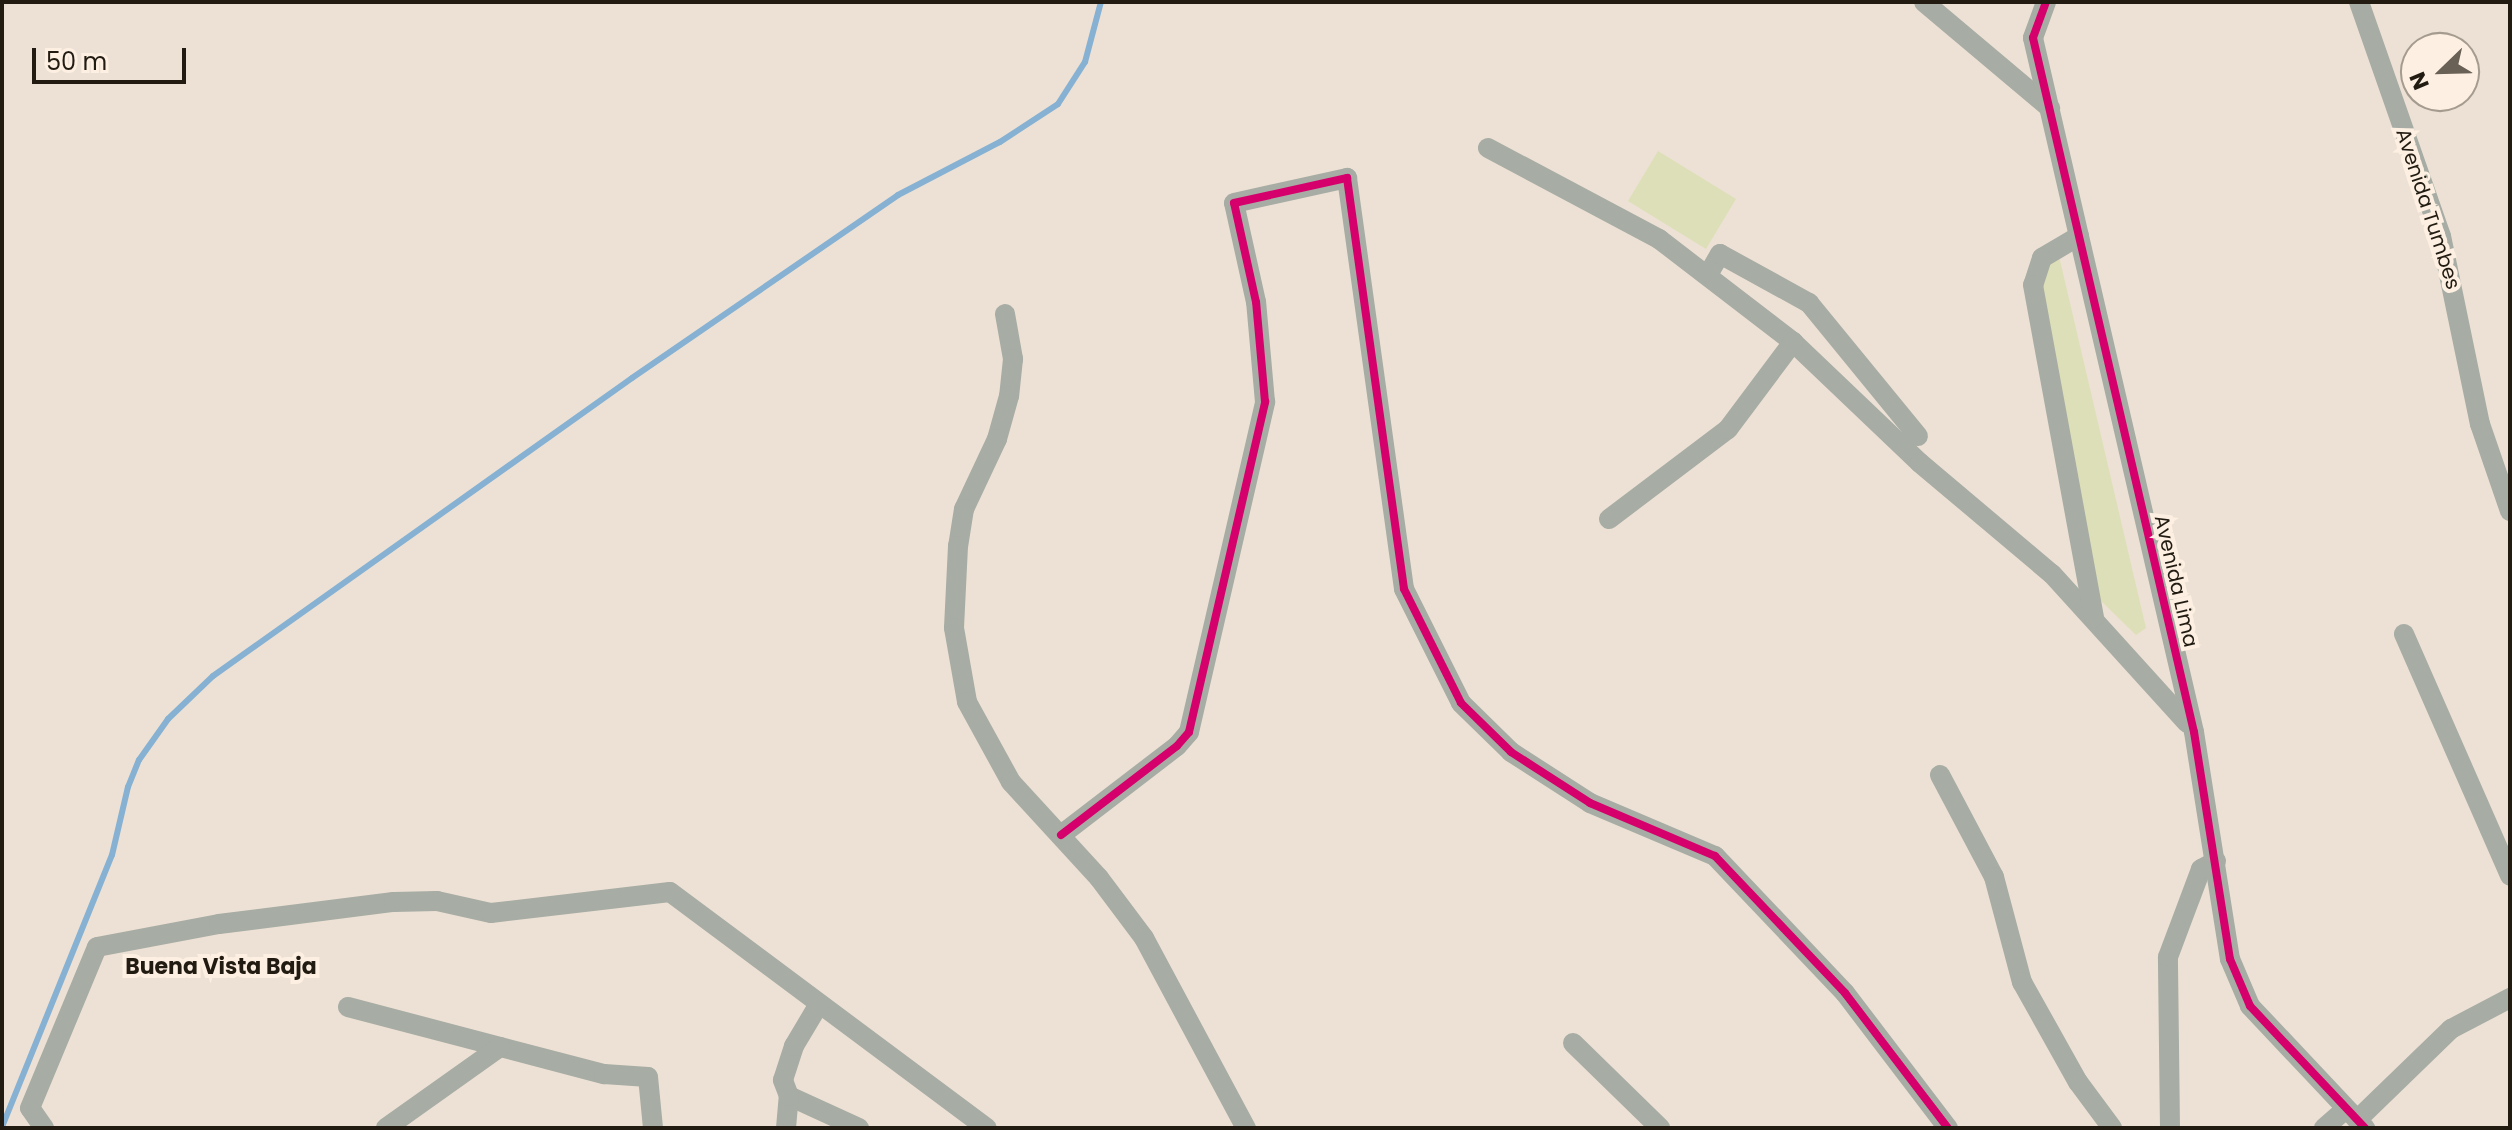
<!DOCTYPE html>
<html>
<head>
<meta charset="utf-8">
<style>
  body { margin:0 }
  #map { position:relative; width:2512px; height:1130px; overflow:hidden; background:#ece1d4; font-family:Poppins,sans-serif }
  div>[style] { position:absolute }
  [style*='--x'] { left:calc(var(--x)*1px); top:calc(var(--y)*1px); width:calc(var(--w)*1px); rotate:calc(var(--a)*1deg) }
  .green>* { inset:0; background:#dddfb8 }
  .stream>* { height:6px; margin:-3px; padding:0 3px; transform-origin:3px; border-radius:3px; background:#86b1d3 }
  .minor>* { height:20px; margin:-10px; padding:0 10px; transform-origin:10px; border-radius:10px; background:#a7aca4 }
  .cycleway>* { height:8px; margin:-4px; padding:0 4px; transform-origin:4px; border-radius:4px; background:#d6006c }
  span { translate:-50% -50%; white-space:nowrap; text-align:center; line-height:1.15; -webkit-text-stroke:8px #fdf0e2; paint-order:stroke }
  .street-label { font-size:20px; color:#221b12 }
  .neighbourhood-label { font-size:22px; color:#221b12; font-weight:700 }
  .frame { position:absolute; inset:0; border:4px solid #221b12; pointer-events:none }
  .north { position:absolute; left:2400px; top:32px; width:80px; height:80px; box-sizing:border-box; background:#fdf0e2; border:2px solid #a59b8f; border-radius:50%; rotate:247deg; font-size:22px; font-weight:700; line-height:32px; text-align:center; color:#221b12 }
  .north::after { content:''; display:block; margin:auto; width:28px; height:36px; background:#696056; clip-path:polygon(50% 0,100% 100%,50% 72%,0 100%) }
  .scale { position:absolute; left:32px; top:48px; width:154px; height:36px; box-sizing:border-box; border:4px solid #221b12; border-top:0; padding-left:10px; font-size:24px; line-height:28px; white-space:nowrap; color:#221b12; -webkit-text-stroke:6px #fdf0e2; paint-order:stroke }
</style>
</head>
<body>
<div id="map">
  <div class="green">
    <div style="clip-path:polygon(1658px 151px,1736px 199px,1706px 249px,1628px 201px)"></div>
    <div style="clip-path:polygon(2059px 256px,2146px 628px,2136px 635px,2099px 599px,2039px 288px,2049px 259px)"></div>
  </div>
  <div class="stream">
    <div style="--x:2;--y:1127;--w:293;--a:-68"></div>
    <div style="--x:112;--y:855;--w:70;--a:-76.8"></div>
    <div style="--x:128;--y:787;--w:29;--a:-68"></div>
    <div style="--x:139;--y:760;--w:50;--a:-54.7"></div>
    <div style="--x:168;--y:719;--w:62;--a:-43.7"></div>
    <div style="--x:213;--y:676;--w:514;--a:-35.42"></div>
    <div style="--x:632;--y:378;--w:323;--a:-34.5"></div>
    <div style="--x:898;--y:195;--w:115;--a:-27.5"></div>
    <div style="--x:1000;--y:142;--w:69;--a:-33.2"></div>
    <div style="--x:1058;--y:104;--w:50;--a:-57.3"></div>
    <div style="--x:1085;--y:62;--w:62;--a:-75.1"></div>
  </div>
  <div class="minor">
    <div style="--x:1924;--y:2;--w:165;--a:40.1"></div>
    <div style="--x:2046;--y:2;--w:38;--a:110"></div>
    <div style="--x:2033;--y:38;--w:712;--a:76.94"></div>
    <div style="--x:2194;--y:732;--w:230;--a:81"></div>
    <div style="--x:2230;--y:959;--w:51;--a:66.9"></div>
    <div style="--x:2250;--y:1006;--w:168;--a:46.7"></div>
    <div style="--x:2359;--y:2;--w:248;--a:70.7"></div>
    <div style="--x:2441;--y:236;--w:192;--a:78.3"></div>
    <div style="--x:2480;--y:424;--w:92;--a:71"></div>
    <div style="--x:1488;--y:148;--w:194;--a:28"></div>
    <div style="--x:1659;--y:239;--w:169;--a:37.5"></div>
    <div style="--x:1793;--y:342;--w:175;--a:43.6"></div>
    <div style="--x:1920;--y:463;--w:172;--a:40.1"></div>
    <div style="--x:2052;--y:574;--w:201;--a:47.8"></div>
    <div style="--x:2079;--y:236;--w:43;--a:149.3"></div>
    <div style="--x:2042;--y:258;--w:28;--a:108"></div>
    <div style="--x:2033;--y:285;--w:338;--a:79.6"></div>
    <div style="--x:1709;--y:273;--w:22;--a:-60"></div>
    <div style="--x:1720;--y:254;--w:102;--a:28.8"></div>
    <div style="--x:1809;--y:303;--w:172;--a:50.7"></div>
    <div style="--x:1005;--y:314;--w:46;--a:79.9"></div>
    <div style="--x:1013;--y:359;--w:37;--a:96"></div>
    <div style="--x:1009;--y:396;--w:45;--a:105.6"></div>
    <div style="--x:997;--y:439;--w:77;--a:115.2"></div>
    <div style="--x:964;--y:509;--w:37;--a:99"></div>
    <div style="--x:958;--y:546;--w:82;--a:92.8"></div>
    <div style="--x:954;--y:628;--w:75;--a:80"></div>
    <div style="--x:967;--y:702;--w:91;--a:61.2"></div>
    <div style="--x:1011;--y:782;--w:130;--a:47.5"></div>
    <div style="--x:1099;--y:878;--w:75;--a:53.1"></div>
    <div style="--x:1144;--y:938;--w:216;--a:61.8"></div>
    <div style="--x:1609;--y:519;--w:149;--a:-37.1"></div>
    <div style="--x:1728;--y:429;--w:109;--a:-53.2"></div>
    <div style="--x:2404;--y:634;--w:264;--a:66.3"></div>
    <div style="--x:1940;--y:775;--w:115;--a:62.1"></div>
    <div style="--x:1994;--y:877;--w:109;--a:75.1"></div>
    <div style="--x:2022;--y:982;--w:115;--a:60.8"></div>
    <div style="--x:2078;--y:1082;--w:57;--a:53.5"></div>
    <div style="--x:1061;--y:835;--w:146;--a:-37.5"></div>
    <div style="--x:1177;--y:746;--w:18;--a:-49"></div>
    <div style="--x:1189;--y:732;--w:339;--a:-77"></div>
    <div style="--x:1265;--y:402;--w:100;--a:-95.1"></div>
    <div style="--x:1256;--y:302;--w:101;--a:-102.5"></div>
    <div style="--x:1234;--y:203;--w:116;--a:-12.5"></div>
    <div style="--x:1347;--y:178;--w:415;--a:82.1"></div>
    <div style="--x:1404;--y:589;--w:127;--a:63.4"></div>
    <div style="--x:1461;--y:703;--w:70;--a:44.4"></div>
    <div style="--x:1511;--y:752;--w:94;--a:32.8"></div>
    <div style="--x:1590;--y:803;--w:136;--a:23"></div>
    <div style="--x:1715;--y:856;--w:189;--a:46.5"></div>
    <div style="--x:1845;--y:993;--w:170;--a:52.7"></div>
    <div style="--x:348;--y:1007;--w:265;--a:14.7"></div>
    <div style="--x:604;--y:1074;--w:44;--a:3.9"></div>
    <div style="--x:648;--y:1077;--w:51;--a:84.4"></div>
    <div style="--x:1573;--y:1043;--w:122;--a:44.3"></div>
    <div style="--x:789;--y:1096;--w:77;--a:24.6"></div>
    <div style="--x:2357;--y:1120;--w:131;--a:-44.1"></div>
    <div style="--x:2451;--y:1029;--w:67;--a:-27.7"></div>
    <div style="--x:44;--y:1128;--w:24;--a:-125"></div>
    <div style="--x:30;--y:1108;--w:174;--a:-67.4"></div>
    <div style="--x:97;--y:947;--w:124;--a:-10.7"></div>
    <div style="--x:219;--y:924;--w:176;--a:-7.2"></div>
    <div style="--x:394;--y:902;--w:43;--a:-1.3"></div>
    <div style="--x:437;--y:901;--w:55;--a:12.5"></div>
    <div style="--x:491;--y:913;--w:180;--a:-6.7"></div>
    <div style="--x:670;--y:892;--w:395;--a:36.7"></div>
    <div style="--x:386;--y:1128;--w:140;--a:-35.4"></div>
    <div style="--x:786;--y:1128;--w:32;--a:-85"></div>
    <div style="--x:789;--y:1096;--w:17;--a:-111"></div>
    <div style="--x:783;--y:1080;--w:36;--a:-72"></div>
    <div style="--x:794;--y:1046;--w:49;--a:-59.2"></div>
    <div style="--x:2170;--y:1128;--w:171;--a:-90.7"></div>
    <div style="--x:2168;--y:957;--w:94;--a:-69.4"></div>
    <div style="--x:2201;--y:869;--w:17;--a:-28"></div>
    <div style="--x:2324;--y:1128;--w:28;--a:-41"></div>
  </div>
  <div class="cycleway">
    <div style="--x:2046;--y:2;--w:38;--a:110"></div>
    <div style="--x:2033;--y:38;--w:712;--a:76.94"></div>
    <div style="--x:2194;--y:732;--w:230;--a:81"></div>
    <div style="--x:2230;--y:959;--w:51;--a:66.9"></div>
    <div style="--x:2250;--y:1006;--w:168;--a:46.7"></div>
    <div style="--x:1061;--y:835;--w:146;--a:-37.5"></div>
    <div style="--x:1177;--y:746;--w:18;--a:-49"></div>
    <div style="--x:1189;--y:732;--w:339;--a:-77"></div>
    <div style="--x:1265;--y:402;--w:100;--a:-95.1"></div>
    <div style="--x:1256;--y:302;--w:101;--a:-102.5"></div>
    <div style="--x:1234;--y:203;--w:116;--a:-12.5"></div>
    <div style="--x:1347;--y:178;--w:415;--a:82.1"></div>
    <div style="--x:1404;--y:589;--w:127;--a:63.4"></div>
    <div style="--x:1461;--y:703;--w:70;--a:44.4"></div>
    <div style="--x:1511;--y:752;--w:94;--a:32.8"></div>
    <div style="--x:1590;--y:803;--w:136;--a:23"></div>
    <div style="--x:1715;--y:856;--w:189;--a:46.5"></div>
    <div style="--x:1845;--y:993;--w:170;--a:52.7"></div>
  </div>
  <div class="street-label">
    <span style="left:2428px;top:209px;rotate:72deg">Avenida Tumbes</span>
    <span style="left:2176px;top:581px;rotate:77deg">Avenida Lima</span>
  </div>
  <div class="neighbourhood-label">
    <span style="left:221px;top:967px">Buena Vista Baja</span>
  </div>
  <div class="frame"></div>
  <div class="north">N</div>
  <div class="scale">50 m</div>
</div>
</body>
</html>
